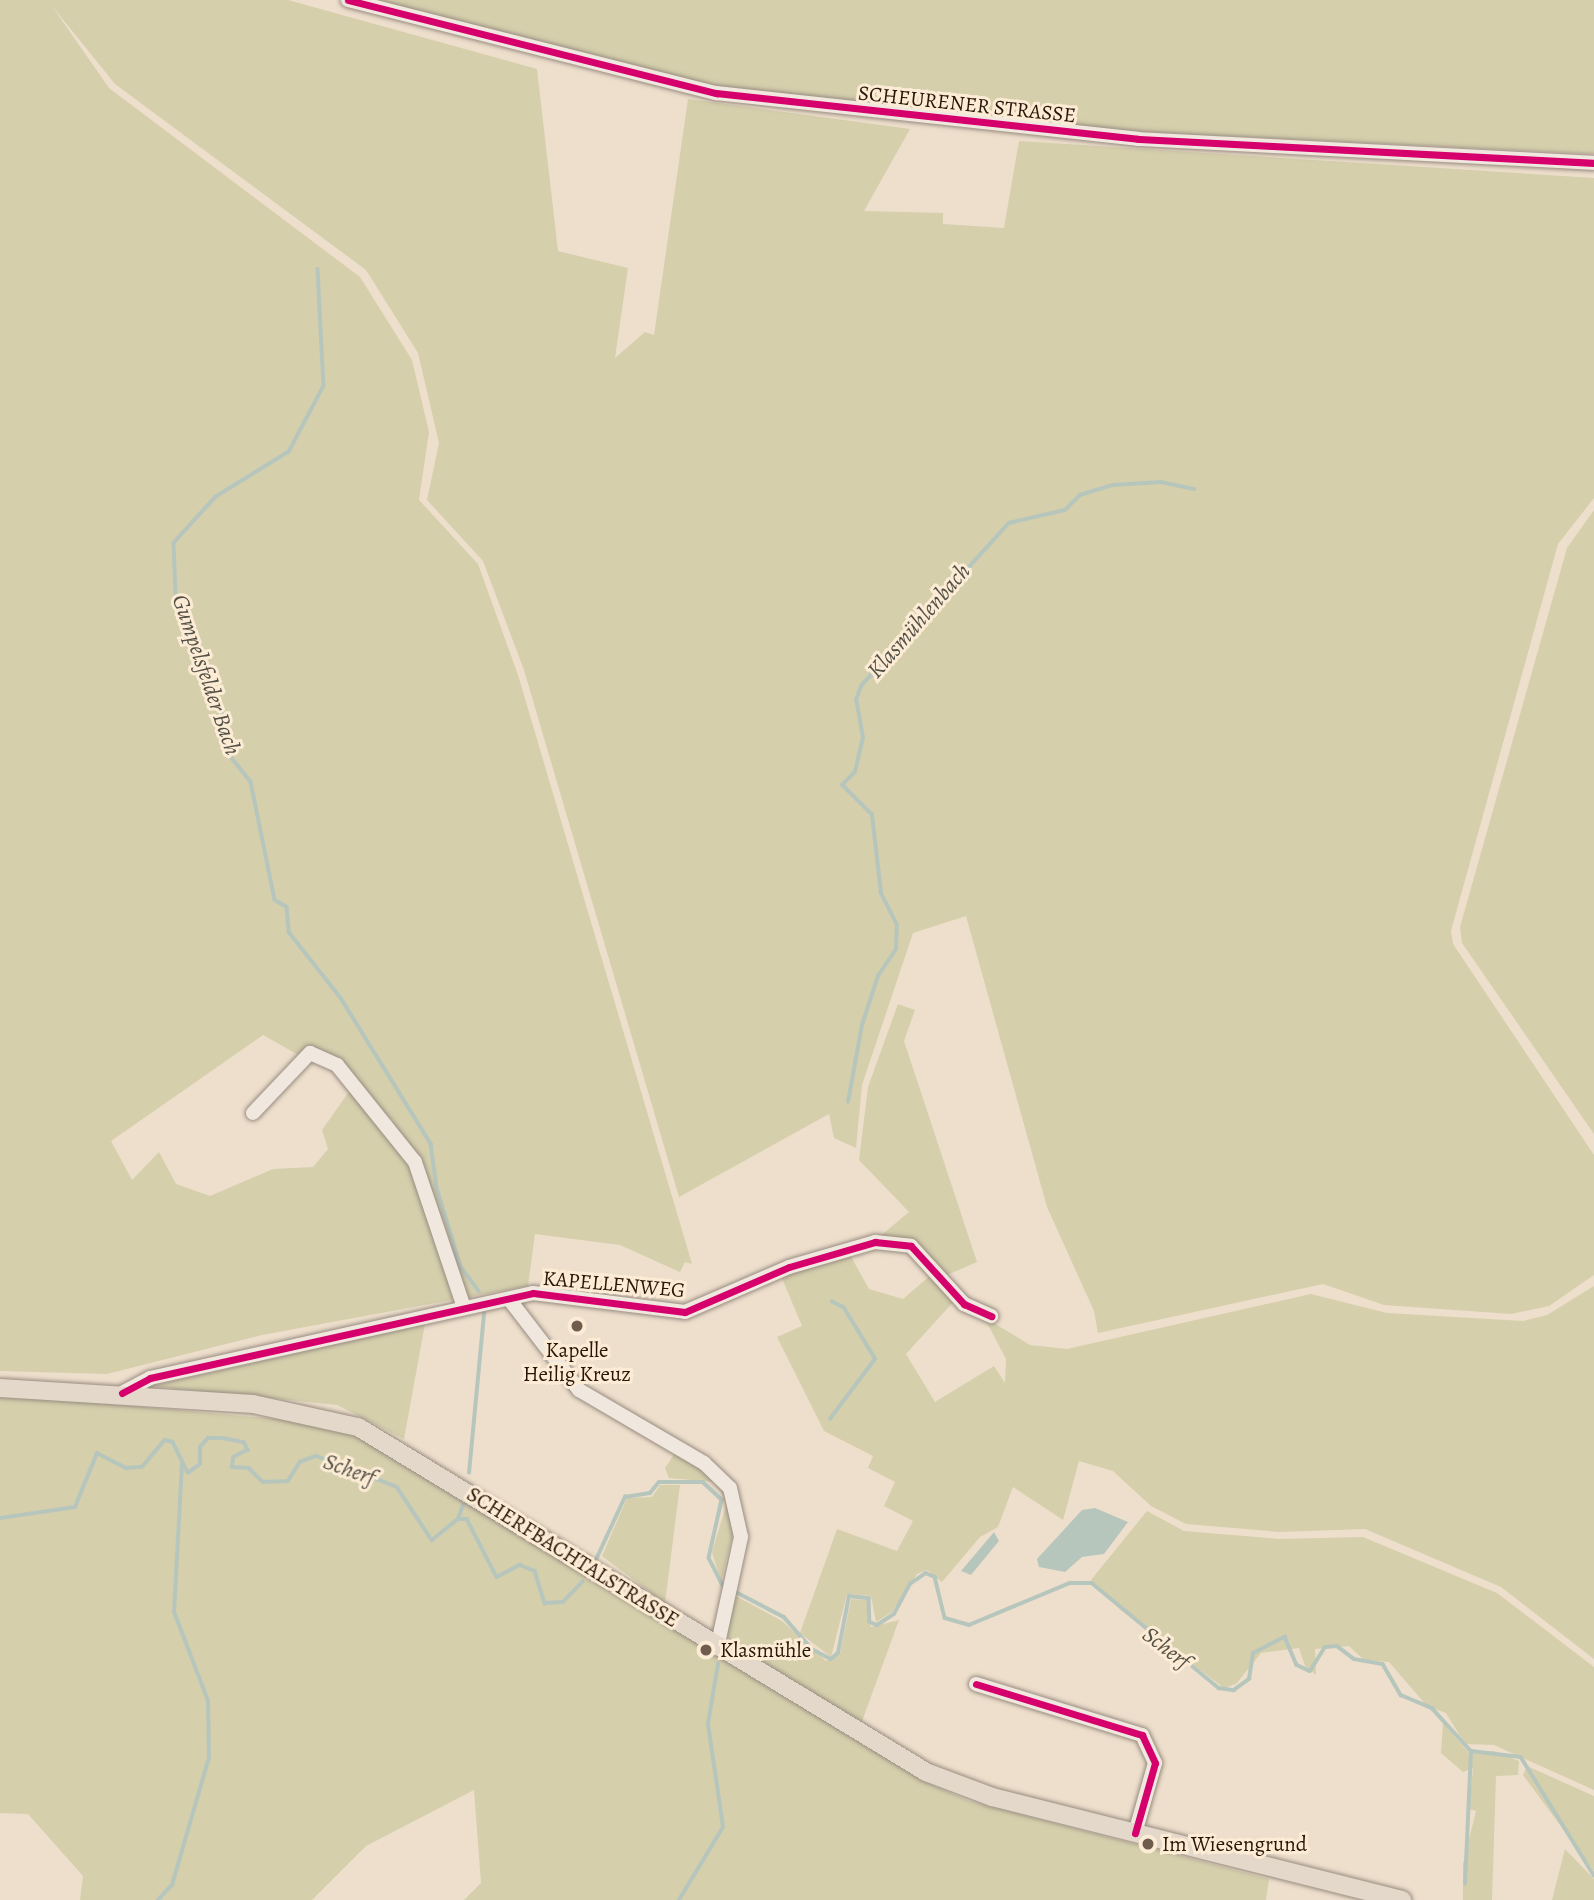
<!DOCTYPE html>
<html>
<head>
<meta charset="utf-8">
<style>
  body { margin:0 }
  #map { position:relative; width:1594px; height:1900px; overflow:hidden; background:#eedfcc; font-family:Alegreya,serif }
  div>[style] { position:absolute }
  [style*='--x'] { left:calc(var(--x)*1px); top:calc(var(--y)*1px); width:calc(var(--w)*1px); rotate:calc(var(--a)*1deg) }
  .green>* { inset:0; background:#d5cfac }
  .water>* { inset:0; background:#b7c6bd }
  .stream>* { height:3.5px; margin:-1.75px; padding:0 1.75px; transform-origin:1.75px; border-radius:1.75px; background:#b7c6bd }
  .roads { filter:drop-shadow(0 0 2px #988c80) drop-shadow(0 0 2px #988c80) }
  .minor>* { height:14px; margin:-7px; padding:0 7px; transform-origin:7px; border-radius:7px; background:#f0e8df }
  .major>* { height:18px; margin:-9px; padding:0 9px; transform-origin:9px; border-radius:9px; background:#e3d8c9 }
  .cycleway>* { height:7px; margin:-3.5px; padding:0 3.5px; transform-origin:3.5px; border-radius:3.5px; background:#d6006c }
  .dots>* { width:19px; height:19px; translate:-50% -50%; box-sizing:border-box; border:4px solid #fdecd5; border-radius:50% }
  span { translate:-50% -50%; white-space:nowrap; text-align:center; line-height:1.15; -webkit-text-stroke:6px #fdecd5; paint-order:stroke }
  .street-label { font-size:21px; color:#2a1607 }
  .poi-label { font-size:21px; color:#2a1607 }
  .left { translate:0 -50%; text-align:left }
  .water-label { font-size:23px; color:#535045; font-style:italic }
</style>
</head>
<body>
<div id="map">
  <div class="green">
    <div style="clip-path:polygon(0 0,288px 0,537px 69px,558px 251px,628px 268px,615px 358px,645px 332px,654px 335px,688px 99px,910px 129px,864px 211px,943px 213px,943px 224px,1004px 228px,1019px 141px,1594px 178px,1594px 498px,1558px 544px,1451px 931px,1453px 944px,1594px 1155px,1594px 1275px,1549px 1306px,1511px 1314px,1384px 1305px,1323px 1284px,1098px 1333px,1094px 1311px,1047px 1207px,966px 916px,913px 933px,862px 1085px,856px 1148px,834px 1138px,829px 1114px,679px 1197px,524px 670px,483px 561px,427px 500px,439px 443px,418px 353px,366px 270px,115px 84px,52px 6px,109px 88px,360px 277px,412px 360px,429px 432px,419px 500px,478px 564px,518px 675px,692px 1264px,685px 1262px,680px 1272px,620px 1245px,535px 1234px,528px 1286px,468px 1297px,417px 1161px,392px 1120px,322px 1049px,302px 1057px,263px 1035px,111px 1141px,132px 1180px,159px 1152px,176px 1184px,210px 1196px,273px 1169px,313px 1167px,328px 1149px,322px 1130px,353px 1086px,410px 1163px,457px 1299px,262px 1335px,107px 1374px,0 1371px)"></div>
    <div style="clip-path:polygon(370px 0,1594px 0,1594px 154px,1122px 131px,702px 84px)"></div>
    <div style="clip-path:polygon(1594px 510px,1594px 1134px,1462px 943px,1460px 927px,1567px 548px)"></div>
    <div style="clip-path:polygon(898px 1004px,915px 1010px,904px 1041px,977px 1262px,945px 1276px,914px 1242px,878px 1238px,909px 1212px,859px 1160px,868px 1087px)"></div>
    <div style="clip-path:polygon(849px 1253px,869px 1289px,903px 1299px,931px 1275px,955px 1300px,906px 1354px,935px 1402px,994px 1366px,1005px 1383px,1006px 1359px,984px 1317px,1030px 1345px,1067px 1349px,1311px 1294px,1387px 1313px,1523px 1321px,1547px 1315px,1594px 1286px,1594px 1659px,1501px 1587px,1365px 1529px,1280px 1532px,1186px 1524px,1151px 1506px,1113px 1471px,1079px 1461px,1063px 1520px,1013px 1487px,998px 1527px,980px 1537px,942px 1582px,927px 1570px,917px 1574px,892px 1612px,876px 1622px,871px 1596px,847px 1594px,831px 1657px,800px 1633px,837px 1529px,897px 1551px,913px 1521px,884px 1506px,895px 1482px,868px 1468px,873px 1456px,824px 1431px,777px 1337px,802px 1326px,781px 1276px)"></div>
    <div style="clip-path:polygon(425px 1324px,404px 1439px,337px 1405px,151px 1386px)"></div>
    <div style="clip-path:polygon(0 1394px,332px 1424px,383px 1447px,923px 1781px,969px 1801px,1269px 1879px,1266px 1900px,464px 1900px,481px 1883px,474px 1790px,366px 1846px,312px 1900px,80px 1900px,83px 1876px,28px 1814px,0 1813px)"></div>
    <div style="clip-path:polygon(675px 1453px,691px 1461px,720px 1486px,727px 1498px,733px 1533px,721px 1582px,712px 1552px,726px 1506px,722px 1493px,713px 1482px,669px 1478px,665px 1468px)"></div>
    <div style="clip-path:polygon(660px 1485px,680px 1485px,665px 1603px,602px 1556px,627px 1498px,652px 1497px)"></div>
    <div style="clip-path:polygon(1147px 1511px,1184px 1531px,1280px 1539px,1363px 1537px,1497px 1593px,1594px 1667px,1594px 1790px,1494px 1745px,1465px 1744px,1446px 1713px,1427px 1706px,1389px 1662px,1364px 1660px,1349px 1646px,1315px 1649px,1316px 1675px,1305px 1666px,1299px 1648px,1261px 1653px,1236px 1684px,1224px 1688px,1122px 1611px,1091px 1580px)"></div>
    <div style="clip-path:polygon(734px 1595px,782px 1621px,826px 1661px,840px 1654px,851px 1599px,867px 1600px,871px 1627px,899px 1620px,861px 1724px,731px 1645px,726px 1632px)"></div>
    <div style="clip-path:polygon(1443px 1723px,1469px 1753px,1494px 1751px,1519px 1761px,1518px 1775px,1496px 1776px,1492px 1900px,1463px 1900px,1463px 1864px,1476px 1811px,1469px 1809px,1473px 1768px,1463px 1772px,1441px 1753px)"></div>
    <div style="clip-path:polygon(1527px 1766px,1594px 1796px,1594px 1871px,1523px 1775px)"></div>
    <div style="clip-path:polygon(1565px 1849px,1594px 1879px,1594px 1900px,1552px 1900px)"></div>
  </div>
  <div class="water">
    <div style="clip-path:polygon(1095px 1508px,1128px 1522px,1104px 1554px,1082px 1557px,1065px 1572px,1039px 1567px,1037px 1559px,1082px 1510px)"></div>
    <div style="clip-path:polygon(994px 1532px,999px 1541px,971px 1575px,961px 1571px)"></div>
  </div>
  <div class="stream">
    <div style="--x:318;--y:269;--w:117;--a:87.1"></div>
    <div style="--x:324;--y:386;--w:75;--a:117.9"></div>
    <div style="--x:289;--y:452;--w:86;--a:148.3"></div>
    <div style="--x:216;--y:497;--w:62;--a:132.4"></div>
    <div style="--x:174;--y:543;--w:52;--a:87.8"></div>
    <div style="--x:176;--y:595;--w:85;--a:71.6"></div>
    <div style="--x:203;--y:676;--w:38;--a:60"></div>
    <div style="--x:222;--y:709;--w:49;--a:79.4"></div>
    <div style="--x:231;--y:757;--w:32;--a:51"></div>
    <div style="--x:251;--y:782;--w:120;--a:78.5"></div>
    <div style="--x:275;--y:900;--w:14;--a:30"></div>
    <div style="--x:287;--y:907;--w:25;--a:85"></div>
    <div style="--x:289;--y:932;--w:84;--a:51.8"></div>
    <div style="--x:341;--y:998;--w:172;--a:58.3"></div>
    <div style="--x:431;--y:1144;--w:44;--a:82.2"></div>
    <div style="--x:437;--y:1188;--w:83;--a:73.1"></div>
    <div style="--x:461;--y:1267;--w:30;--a:53"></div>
    <div style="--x:848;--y:1102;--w:78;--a:-79.7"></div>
    <div style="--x:862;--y:1025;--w:52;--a:-71.9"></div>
    <div style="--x:878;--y:976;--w:32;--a:-56"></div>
    <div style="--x:896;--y:949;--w:24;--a:-88"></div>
    <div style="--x:897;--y:925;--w:36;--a:-117"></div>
    <div style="--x:881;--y:893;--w:79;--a:-96.6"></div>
    <div style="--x:872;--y:815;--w:42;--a:-135"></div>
    <div style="--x:842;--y:785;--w:18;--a:-45"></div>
    <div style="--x:855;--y:772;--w:35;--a:-77"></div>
    <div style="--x:863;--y:738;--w:39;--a:-100"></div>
    <div style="--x:856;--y:700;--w:15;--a:-70"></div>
    <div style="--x:861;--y:686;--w:220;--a:-47.8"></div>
    <div style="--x:1009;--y:523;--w:57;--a:-13.1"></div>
    <div style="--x:1065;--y:510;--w:21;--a:-45"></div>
    <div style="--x:1080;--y:495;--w:34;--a:-17"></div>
    <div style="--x:1113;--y:485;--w:48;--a:-3.6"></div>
    <div style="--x:1161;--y:482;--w:34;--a:12"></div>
    <div style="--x:830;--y:1419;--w:75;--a:-53.1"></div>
    <div style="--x:875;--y:1359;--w:60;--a:-121.3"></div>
    <div style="--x:844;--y:1308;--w:13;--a:-153"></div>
    <div style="--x:469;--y:1473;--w:160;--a:-84.6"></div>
    <div style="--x:0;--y:1518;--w:76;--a:-8.3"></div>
    <div style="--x:75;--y:1507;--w:58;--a:-67.8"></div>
    <div style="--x:97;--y:1453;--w:33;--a:27"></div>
    <div style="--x:126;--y:1468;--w:16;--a:-4"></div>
    <div style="--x:142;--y:1467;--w:35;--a:-50"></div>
    <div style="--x:165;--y:1440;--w:8;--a:14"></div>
    <div style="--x:173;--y:1442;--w:34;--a:64"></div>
    <div style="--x:188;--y:1473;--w:15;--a:-37"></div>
    <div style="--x:200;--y:1464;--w:17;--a:-90"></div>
    <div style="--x:200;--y:1447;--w:12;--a:-48"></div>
    <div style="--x:208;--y:1438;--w:15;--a:0"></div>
    <div style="--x:223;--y:1438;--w:21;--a:11"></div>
    <div style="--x:244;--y:1442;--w:9;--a:63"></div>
    <div style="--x:248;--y:1450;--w:16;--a:153"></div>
    <div style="--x:234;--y:1457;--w:10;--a:101"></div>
    <div style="--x:232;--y:1467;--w:17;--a:3"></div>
    <div style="--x:249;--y:1468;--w:20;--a:45"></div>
    <div style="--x:263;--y:1482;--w:25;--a:-2"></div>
    <div style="--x:288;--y:1481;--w:22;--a:-58"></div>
    <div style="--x:300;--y:1462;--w:17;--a:-21"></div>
    <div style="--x:316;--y:1456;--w:87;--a:20.9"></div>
    <div style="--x:397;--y:1487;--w:64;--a:56.6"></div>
    <div style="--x:432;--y:1540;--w:33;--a:-39"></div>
    <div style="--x:458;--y:1519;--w:9;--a:0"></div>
    <div style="--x:467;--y:1519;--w:65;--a:62.7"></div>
    <div style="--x:497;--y:1577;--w:26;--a:-28"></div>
    <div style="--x:520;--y:1565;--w:16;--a:22"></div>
    <div style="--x:535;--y:1571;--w:34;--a:73"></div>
    <div style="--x:545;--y:1603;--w:18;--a:-3"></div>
    <div style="--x:563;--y:1602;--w:28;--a:-46"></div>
    <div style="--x:458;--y:1519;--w:15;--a:-70"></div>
    <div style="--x:594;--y:1564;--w:74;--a:-65.2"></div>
    <div style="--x:625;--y:1497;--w:25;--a:-9"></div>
    <div style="--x:650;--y:1493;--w:14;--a:-51"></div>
    <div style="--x:659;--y:1482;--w:44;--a:0"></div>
    <div style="--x:703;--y:1482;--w:26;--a:43"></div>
    <div style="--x:722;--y:1500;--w:59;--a:102.6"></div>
    <div style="--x:709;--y:1558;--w:34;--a:63"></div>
    <div style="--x:736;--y:1592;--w:54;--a:27.5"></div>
    <div style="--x:784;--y:1617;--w:43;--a:48.8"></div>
    <div style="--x:812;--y:1649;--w:21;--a:28"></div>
    <div style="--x:831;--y:1659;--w:9;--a:-41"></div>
    <div style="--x:838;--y:1653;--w:58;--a:-79.1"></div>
    <div style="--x:849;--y:1596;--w:20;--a:6"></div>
    <div style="--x:869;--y:1598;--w:24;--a:88"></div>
    <div style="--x:870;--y:1622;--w:8;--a:23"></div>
    <div style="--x:877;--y:1625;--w:20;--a:-33"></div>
    <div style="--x:894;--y:1614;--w:34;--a:-62"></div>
    <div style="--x:910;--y:1584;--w:19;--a:-35"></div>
    <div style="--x:926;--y:1573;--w:10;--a:24"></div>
    <div style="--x:935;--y:1577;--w:42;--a:76.3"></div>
    <div style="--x:945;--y:1618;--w:25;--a:16"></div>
    <div style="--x:969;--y:1625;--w:109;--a:-22.6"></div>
    <div style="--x:1070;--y:1583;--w:22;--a:0"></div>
    <div style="--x:1092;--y:1583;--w:165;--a:39.6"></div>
    <div style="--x:1219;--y:1688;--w:15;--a:8"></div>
    <div style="--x:1234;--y:1690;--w:19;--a:-36"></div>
    <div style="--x:1249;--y:1679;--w:26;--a:-81"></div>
    <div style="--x:1253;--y:1653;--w:36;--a:-27"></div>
    <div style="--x:1285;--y:1637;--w:30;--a:67"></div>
    <div style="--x:1297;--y:1665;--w:14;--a:25"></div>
    <div style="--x:1310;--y:1671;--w:28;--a:-58"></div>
    <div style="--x:1325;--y:1647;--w:12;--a:-5"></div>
    <div style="--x:1337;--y:1646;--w:21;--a:37"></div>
    <div style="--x:1354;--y:1659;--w:29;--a:10"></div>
    <div style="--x:1383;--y:1664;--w:36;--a:60"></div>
    <div style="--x:1401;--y:1695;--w:34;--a:23"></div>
    <div style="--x:1432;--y:1708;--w:58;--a:47.8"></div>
    <div style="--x:1471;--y:1751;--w:50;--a:6.8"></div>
    <div style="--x:1521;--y:1757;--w:139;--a:58.3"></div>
    <div style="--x:1465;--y:1884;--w:133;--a:-87.4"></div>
    <div style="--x:158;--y:1900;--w:21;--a:-47"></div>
    <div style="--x:172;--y:1885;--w:132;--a:-73.8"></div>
    <div style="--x:209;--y:1758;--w:57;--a:-91"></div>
    <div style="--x:208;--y:1701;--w:95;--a:-110.9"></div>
    <div style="--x:174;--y:1612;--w:147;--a:-86.9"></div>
    <div style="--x:679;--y:1900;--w:85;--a:-58.9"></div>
    <div style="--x:723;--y:1827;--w:104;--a:-98.3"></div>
    <div style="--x:708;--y:1724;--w:61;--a:-80.5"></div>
  </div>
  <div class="roads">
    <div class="minor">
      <div style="--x:348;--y:0;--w:380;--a:14.2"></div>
      <div style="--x:716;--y:93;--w:424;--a:6.2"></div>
      <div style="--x:1138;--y:139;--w:457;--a:3"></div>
      <div style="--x:253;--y:1113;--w:83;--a:-46.5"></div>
      <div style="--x:310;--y:1053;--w:30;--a:24"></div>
      <div style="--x:337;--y:1065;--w:124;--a:51.2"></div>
      <div style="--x:415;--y:1162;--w:154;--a:71.4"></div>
      <div style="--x:509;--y:1299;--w:115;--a:52.4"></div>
      <div style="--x:579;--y:1390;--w:145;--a:30.3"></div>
      <div style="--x:704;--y:1463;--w:36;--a:44"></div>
      <div style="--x:730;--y:1488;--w:50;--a:77.3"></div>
      <div style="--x:741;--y:1537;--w:114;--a:102.2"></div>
      <div style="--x:122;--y:1393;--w:32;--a:-28"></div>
      <div style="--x:150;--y:1378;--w:392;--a:-12.5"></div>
      <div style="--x:533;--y:1293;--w:153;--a:7.1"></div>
      <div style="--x:685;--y:1312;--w:113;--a:-23.4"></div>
      <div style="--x:789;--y:1267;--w:90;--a:-16.2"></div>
      <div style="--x:875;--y:1242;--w:36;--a:6"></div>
      <div style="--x:911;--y:1246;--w:79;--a:47.6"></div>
      <div style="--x:964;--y:1304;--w:30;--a:24"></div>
      <div style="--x:976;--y:1684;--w:174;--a:17.1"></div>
      <div style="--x:1142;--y:1735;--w:31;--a:65"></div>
      <div style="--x:1155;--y:1763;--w:73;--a:105.9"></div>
    </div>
    <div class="major">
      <div style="--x:0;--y:1388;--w:254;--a:3.6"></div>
      <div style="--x:253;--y:1404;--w:107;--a:12.4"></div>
      <div style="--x:358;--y:1427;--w:665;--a:31.27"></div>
      <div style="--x:926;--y:1772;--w:71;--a:20.7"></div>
      <div style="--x:992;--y:1797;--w:423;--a:14.1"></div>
    </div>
  </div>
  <div class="cycleway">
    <div style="--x:348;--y:0;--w:380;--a:14.2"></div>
    <div style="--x:716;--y:93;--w:424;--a:6.2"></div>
    <div style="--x:1138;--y:139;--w:457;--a:3"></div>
    <div style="--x:122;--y:1393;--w:32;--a:-28"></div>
    <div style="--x:150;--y:1378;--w:392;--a:-12.5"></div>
    <div style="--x:533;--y:1293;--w:153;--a:7.1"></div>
    <div style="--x:685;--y:1312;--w:113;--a:-23.4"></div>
    <div style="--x:789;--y:1267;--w:90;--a:-16.2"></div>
    <div style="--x:875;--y:1242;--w:36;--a:6"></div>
    <div style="--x:911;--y:1246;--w:79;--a:47.6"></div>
    <div style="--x:964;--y:1304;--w:30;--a:24"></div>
    <div style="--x:976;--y:1684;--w:174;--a:17.1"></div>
    <div style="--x:1142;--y:1735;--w:31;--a:65"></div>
    <div style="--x:1155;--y:1763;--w:73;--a:105.9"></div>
  </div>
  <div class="dots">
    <div style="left:577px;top:1326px;background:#6f5c4c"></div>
    <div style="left:706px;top:1650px;background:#6f5c4c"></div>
    <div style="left:1148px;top:1844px;background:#6f5c4c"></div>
  </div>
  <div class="street-label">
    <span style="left:967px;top:104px;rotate:6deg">SCHEURENER STRASSE</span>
    <span style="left:614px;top:1284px;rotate:5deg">KAPELLENWEG</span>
    <span style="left:573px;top:1557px;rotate:32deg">SCHERFBACHTALSTRASSE</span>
  </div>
  <div class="poi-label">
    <span style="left:577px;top:1362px">Kapelle<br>Heilig Kreuz</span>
    <span class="left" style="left:720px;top:1650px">Klasmühle</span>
    <span class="left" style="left:1162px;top:1844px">Im Wiesengrund</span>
  </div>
  <div class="water-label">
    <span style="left:919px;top:621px;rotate:-49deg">Klasmühlenbach</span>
    <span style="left:206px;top:675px;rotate:71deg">Gumpelsfelder Bach</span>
    <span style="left:349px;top:1470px;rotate:20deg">Scherf</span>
    <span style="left:1166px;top:1648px;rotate:38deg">Scherf</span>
  </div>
</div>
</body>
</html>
